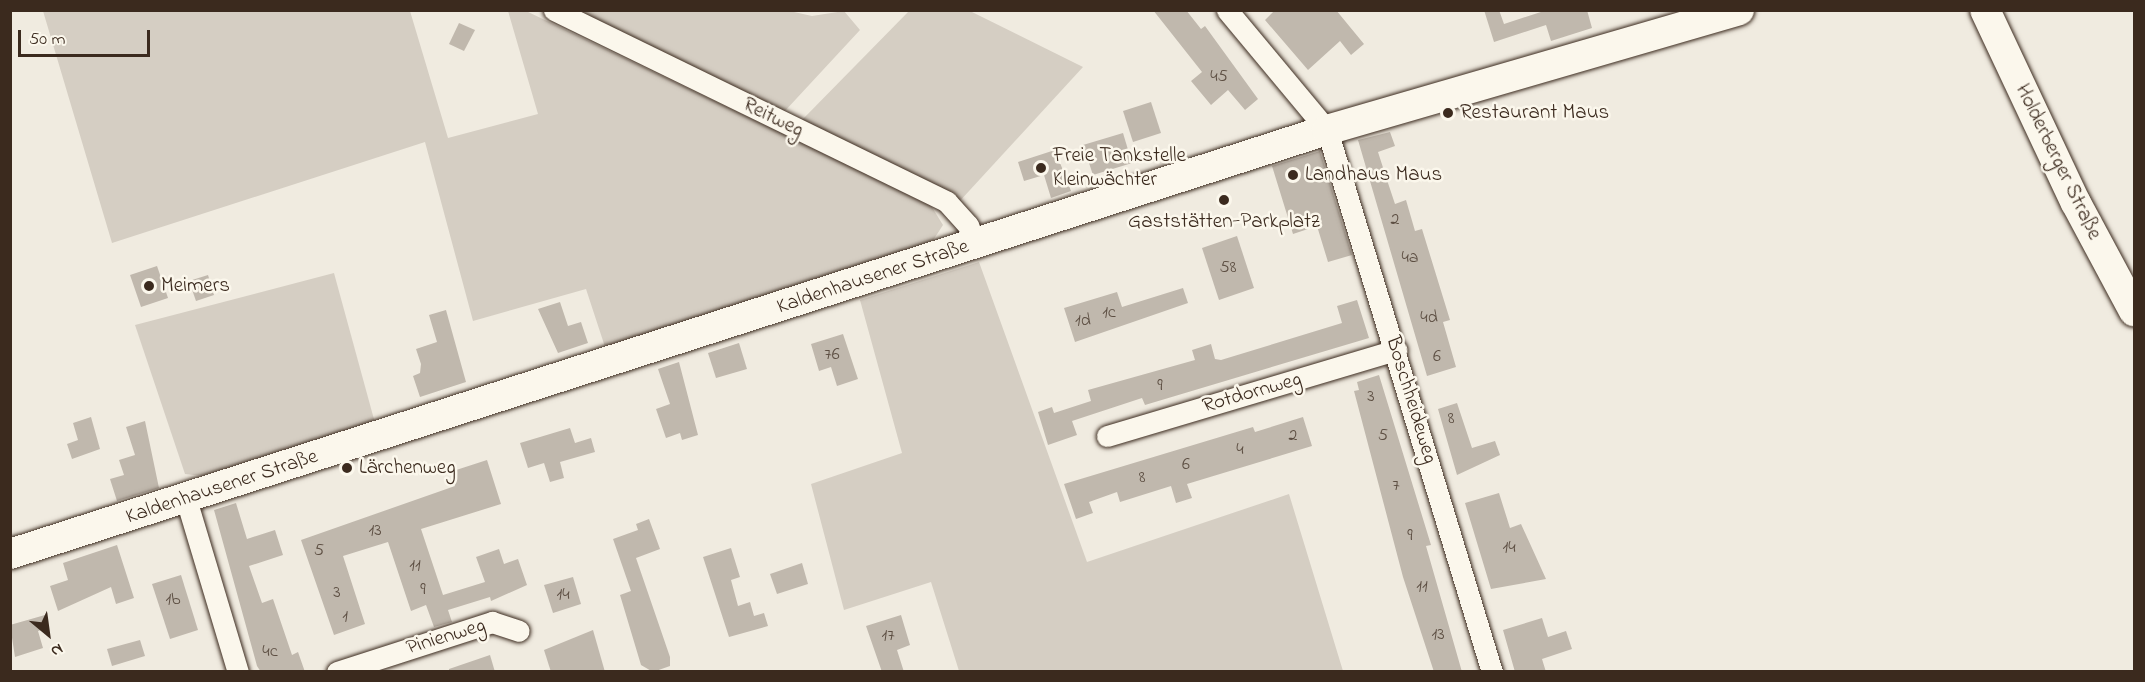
<!DOCTYPE html>
<html>
<head>
<meta charset="utf-8">
<style>
  body { margin:0 }
  #map { position:relative; width:2145px; height:682px; overflow:hidden; background:#f0ebe0; font-family:"Indie Flower",sans-serif }
  div>[style] { position:absolute }
  [style*='--x'] { left:calc(var(--x)*1px); top:calc(var(--y)*1px); width:calc(var(--w)*1px); rotate:calc(var(--a)*1deg) }
  .green>* { inset:0; background:#d5cec3 }
  .building>* { inset:0; background:#c0b8ad }
  .roads { filter:drop-shadow(0 0 2px #3b2a1e) drop-shadow(0 0 2px #3b2a1e) }
  .street>* { height:21px; margin:-10.5px; padding:0 10.5px; transform-origin:10.5px; border-radius:10.5px; background:#fbf7ec }
  .secondary>* { height:30px; margin:-15px; padding:0 15px; transform-origin:15px; border-radius:15px; background:#fbf7ec }
  .dots>* { width:16px; height:16px; translate:-50% -50%; box-sizing:border-box; border:3px solid #fbf7ec; border-radius:50% }
  span { translate:-50% -50%; white-space:nowrap; text-align:center; line-height:1.15; -webkit-text-stroke:5px #fbf7ec; paint-order:stroke }
  .number-label { font-size:18px; color:#5c4e42 }
  .number-label span { -webkit-text-stroke-width:0 }
  .poi-label { font-size:21px; color:#3b2a1e }
  .left { translate:0 -50%; text-align:left }
  .street-label { font-size:21px; color:#3b2a1e }
  .frame { position:absolute; inset:0; border:12px solid #3b2a1e; pointer-events:none }
  .north { position:absolute; left:18px; top:604px; width:60px; height:60px; -webkit-text-stroke:4px #fbf7ec; paint-order:stroke; rotate:151deg; font-size:16px; font-weight:700; line-height:24px; text-align:center; color:#3b2a1e }
  .north::after { content:''; display:block; margin:auto; width:21px; height:27px; background:#3b2a1e; clip-path:polygon(50% 0,100% 100%,50% 72%,0 100%) }
  .scale { position:absolute; left:18px; top:30px; width:132px; height:27px; box-sizing:border-box; border:3px solid #3b2a1e; border-top:0; padding-left:8px; font-size:18px; line-height:21px; white-space:nowrap; color:#3b2a1e; -webkit-text-stroke:4px #fbf7ec; paint-order:stroke }
</style>
</head>
<body>
<div id="map">
  <div class="green">
    <div style="clip-path:polygon(785px 10px,812px 16px,844px 11px,860px 30px,784px 112px,570px 11px)"></div>
    <div style="clip-path:polygon(43px 11px,410px 11px,448px 138px,538px 114px,508px 11px,526px 11px,930px 204px,943px 225px,932px 242px,606px 350px,586px 289px,473px 321px,425px 142px,112px 243px)"></div>
    <div style="clip-path:polygon(909px 11px,970px 11px,1083px 67px,958px 203px,801px 121px)"></div>
    <div style="clip-path:polygon(979px 262px,1087px 562px,1289px 494px,1343px 671px,959px 671px,931px 582px,844px 610px,811px 484px,902px 453px,860px 300px)"></div>
    <div style="clip-path:polygon(334px 273px,375px 423px,203px 476px,185px 474px,135px 325px)"></div>
  </div>
  <div class="building">
    <div style="clip-path:polygon(1153px 10px,1186px 10px,1201px 29px,1205px 26px,1258px 99px,1245px 110px,1228px 90px,1211px 105px,1191px 81px,1202px 72px)"></div>
    <div style="clip-path:polygon(1275px 10px,1336px 10px,1364px 44px,1351px 55px,1340px 41px,1308px 70px,1265px 20px)"></div>
    <div style="clip-path:polygon(1484px 10px,1499px 10px,1504px 24px,1547px 10px,1587px 10px,1592px 28px,1551px 41px,1546px 25px,1494px 42px)"></div>
    <div style="clip-path:polygon(459px 23px,475px 30px,464px 51px,449px 44px)"></div>
    <div style="clip-path:polygon(1151px 102px,1161px 133px,1133px 142px,1123px 111px)"></div>
    <div style="clip-path:polygon(1390px 132px,1395px 146px,1378px 152px,1387px 180px,1395px 204px,1406px 200px,1415px 231px,1422px 229px,1450px 320px,1443px 322px,1456px 367px,1427px 376px,1358px 140px)"></div>
    <div style="clip-path:polygon(1123px 133px,1132px 163px,1093px 175px,1083px 145px)"></div>
    <div style="clip-path:polygon(1055px 150px,1071px 191px,1051px 198px,1044px 175px,1024px 181px,1018px 162px)"></div>
    <div style="clip-path:polygon(1320px 151px,1352px 255px,1328px 262px,1317px 226px,1293px 234px,1272px 166px)"></div>
    <div style="clip-path:polygon(1237px 236px,1254px 288px,1219px 300px,1202px 248px)"></div>
    <div style="clip-path:polygon(157px 266px,168px 298px,141px 307px,130px 275px)"></div>
    <div style="clip-path:polygon(208px 275px,214px 295px,196px 301px,189px 281px)"></div>
    <div style="clip-path:polygon(1183px 288px,1188px 303px,1075px 342px,1064px 308px,1117px 292px,1122px 307px)"></div>
    <div style="clip-path:polygon(1357px 300px,1369px 338px,1145px 405px,1142px 398px,1072px 421px,1077px 435px,1048px 445px,1038px 412px,1052px 407px,1054px 413px,1091px 401px,1088px 390px,1195px 360px,1192px 350px,1211px 344px,1215px 359px,1221px 360px,1342px 323px,1337px 306px)"></div>
    <div style="clip-path:polygon(560px 302px,568px 326px,581px 322px,588px 343px,558px 353px,538px 309px)"></div>
    <div style="clip-path:polygon(446px 310px,466px 382px,420px 397px,413px 376px,420px 373px,421px 364px,416px 349px,437px 342px,429px 315px)"></div>
    <div style="clip-path:polygon(843px 334px,858px 379px,837px 386px,831px 367px,819px 371px,811px 344px)"></div>
    <div style="clip-path:polygon(739px 343px,747px 369px,716px 378px,708px 353px)"></div>
    <div style="clip-path:polygon(679px 362px,698px 435px,682px 440px,680px 433px,666px 438px,656px 409px,670px 404px,658px 369px)"></div>
    <div style="clip-path:polygon(1379px 375px,1431px 545px,1426px 546px,1462px 672px,1434px 672px,1403px 577px,1354px 391px,1359px 390px,1357px 382px)"></div>
    <div style="clip-path:polygon(1457px 403px,1472px 448px,1495px 441px,1500px 455px,1457px 475px,1438px 409px)"></div>
    <div style="clip-path:polygon(91px 417px,100px 449px,72px 459px,67px 444px,78px 440px,73px 423px)"></div>
    <div style="clip-path:polygon(1303px 417px,1312px 446px,1187px 484px,1192px 498px,1176px 503px,1171px 486px,1120px 502px,1117px 492px,1089px 502px,1093px 513px,1076px 519px,1064px 484px,1253px 427px,1255px 432px)"></div>
    <div style="clip-path:polygon(145px 421px,159px 488px,117px 501px,110px 479px,124px 475px,119px 460px,135px 455px,126px 427px)"></div>
    <div style="clip-path:polygon(570px 428px,575px 443px,591px 438px,595px 452px,560px 462px,564px 478px,550px 482px,544px 463px,528px 468px,520px 443px)"></div>
    <div style="clip-path:polygon(487px 460px,501px 504px,421px 529px,443px 595px,485px 582px,476px 557px,499px 549px,504px 564px,518px 559px,527px 585px,491px 601px,490px 597px,448px 610px,452px 622px,434px 627px,426px 605px,411px 611px,388px 542px,343px 556px,365px 624px,334px 635px,301px 540px,455px 486px,450px 472px)"></div>
    <div style="clip-path:polygon(1499px 493px,1510px 528px,1521px 524px,1546px 579px,1491px 589px,1465px 503px)"></div>
    <div style="clip-path:polygon(236px 503px,247px 539px,275px 530px,283px 555px,249px 566px,262px 603px,273px 599px,292px 655px,298px 652px,305px 672px,261px 672px,257px 666px,214px 510px)"></div>
    <div style="clip-path:polygon(649px 519px,660px 549px,636px 558px,670px 657px,670px 666px,653px 672px,641px 665px,620px 595px,631px 591px,613px 539px,638px 530px,636px 524px)"></div>
    <div style="clip-path:polygon(117px 545px,134px 598px,116px 604px,111px 587px,58px 611px,50px 586px,68px 580px,63px 563px)"></div>
    <div style="clip-path:polygon(731px 548px,740px 577px,731px 580px,738px 606px,750px 602px,754px 616px,764px 613px,768px 626px,729px 637px,703px 557px)"></div>
    <div style="clip-path:polygon(802px 563px,808px 584px,777px 594px,770px 574px)"></div>
    <div style="clip-path:polygon(181px 575px,198px 630px,170px 639px,152px 584px)"></div>
    <div style="clip-path:polygon(573px 577px,581px 604px,553px 613px,544px 585px)"></div>
    <div style="clip-path:polygon(45px 615px,49px 628px,38px 631px,43px 648px,15px 657px,10px 625px)"></div>
    <div style="clip-path:polygon(901px 615px,910px 645px,897px 650px,904px 672px,882px 672px,866px 626px)"></div>
    <div style="clip-path:polygon(1542px 618px,1548px 637px,1566px 631px,1572px 649px,1542px 659px,1546px 672px,1515px 672px,1503px 630px)"></div>
    <div style="clip-path:polygon(593px 630px,605px 672px,551px 672px,544px 650px)"></div>
    <div style="clip-path:polygon(140px 640px,145px 656px,112px 666px,107px 649px)"></div>
    <div style="clip-path:polygon(490px 655px,495px 672px,449px 672px,449px 669px)"></div>
  </div>
  <div class="roads">
    <div class="street">
      <div style="--x:554;--y:10;--w:437;--a:26"></div>
      <div style="--x:947;--y:202;--w:31;--a:48"></div>
      <div style="--x:968;--y:225;--w:19;--a:69"></div>
      <div style="--x:1227;--y:10;--w:156;--a:50.2"></div>
      <div style="--x:1327;--y:130;--w:567;--a:73.07"></div>
      <div style="--x:1107;--y:436;--w:302;--a:-16.6"></div>
      <div style="--x:186;--y:499;--w:181;--a:73.3"></div>
      <div style="--x:337;--y:672;--w:163;--a:-17.9"></div>
      <div style="--x:492;--y:622;--w:28;--a:18"></div>
    </div>
    <div class="secondary">
      <div style="--x:1985;--y:10;--w:213;--a:64.8"></div>
      <div style="--x:2076;--y:203;--w:123;--a:61.8"></div>
      <div style="--x:10;--y:554;--w:1384;--a:-17.85"></div>
      <div style="--x:1327;--y:130;--w:429;--a:-16.2"></div>
    </div>
  </div>
  <div class="dots">
    <div style="left:1448px;top:113px;background:#3b2a1e"></div>
    <div style="left:1041px;top:168px;background:#3b2a1e"></div>
    <div style="left:1293px;top:175px;background:#3b2a1e"></div>
    <div style="left:1224px;top:200px;background:#3b2a1e"></div>
    <div style="left:149px;top:286px;background:#3b2a1e"></div>
    <div style="left:347px;top:468px;background:#3b2a1e"></div>
  </div>
  <div class="number-label">
    <span style="left:1219px;top:77px">45</span>
    <span style="left:1395px;top:220px">2</span>
    <span style="left:1410px;top:258px">4a</span>
    <span style="left:1228px;top:268px">58</span>
    <span style="left:1109px;top:313px">1c</span>
    <span style="left:1429px;top:318px">4d</span>
    <span style="left:1083px;top:321px">1d</span>
    <span style="left:832px;top:355px">76</span>
    <span style="left:1437px;top:357px">6</span>
    <span style="left:1160px;top:386px">9</span>
    <span style="left:1371px;top:397px">3</span>
    <span style="left:1451px;top:419px">8</span>
    <span style="left:1293px;top:436px">2</span>
    <span style="left:1383px;top:436px">5</span>
    <span style="left:1240px;top:450px">4</span>
    <span style="left:1186px;top:465px">6</span>
    <span style="left:1142px;top:478px">8</span>
    <span style="left:1396px;top:486px">7</span>
    <span style="left:375px;top:531px">13</span>
    <span style="left:1410px;top:536px">9</span>
    <span style="left:1509px;top:548px">14</span>
    <span style="left:319px;top:551px">5</span>
    <span style="left:415px;top:566px">11</span>
    <span style="left:1422px;top:587px">11</span>
    <span style="left:423px;top:590px">9</span>
    <span style="left:337px;top:593px">3</span>
    <span style="left:563px;top:595px">14</span>
    <span style="left:173px;top:600px">1b</span>
    <span style="left:345px;top:617px">1</span>
    <span style="left:1438px;top:635px">13</span>
    <span style="left:888px;top:636px">17</span>
    <span style="left:270px;top:652px">4c</span>
  </div>
  <div class="poi-label">
    <span class="left" style="left:1460px;top:113px">Restaurant Maus</span>
    <span class="left" style="left:1053px;top:168px">Freie Tankstelle<br>Kleinwächter</span>
    <span class="left" style="left:1305px;top:175px">Landhaus Maus</span>
    <span style="left:1224px;top:222px">Gaststätten-Parkplatz</span>
    <span class="left" style="left:161px;top:286px">Meimers</span>
    <span class="left" style="left:359px;top:468px">Lärchenweg</span>
  </div>
  <div class="street-label">
    <span style="left:773px;top:118px;rotate:26deg">Reitweg</span>
    <span style="left:2058px;top:162px;rotate:64deg">Holderberger Straße</span>
    <span style="left:873px;top:277px;rotate:-18deg">Kaldenhausener Straße</span>
    <span style="left:1252px;top:393px;rotate:-16deg">Rotdornweg</span>
    <span style="left:1411px;top:400px;rotate:73deg">Boschheideweg</span>
    <span style="left:222px;top:487px;rotate:-18deg">Kaldenhausener Straße</span>
    <span style="left:446px;top:637px;rotate:-17deg">Pinienweg</span>
  </div>
  <div class="frame"></div>
  <div class="north">N</div>
  <div class="scale">50 m</div>
</div>
</body>
</html>
